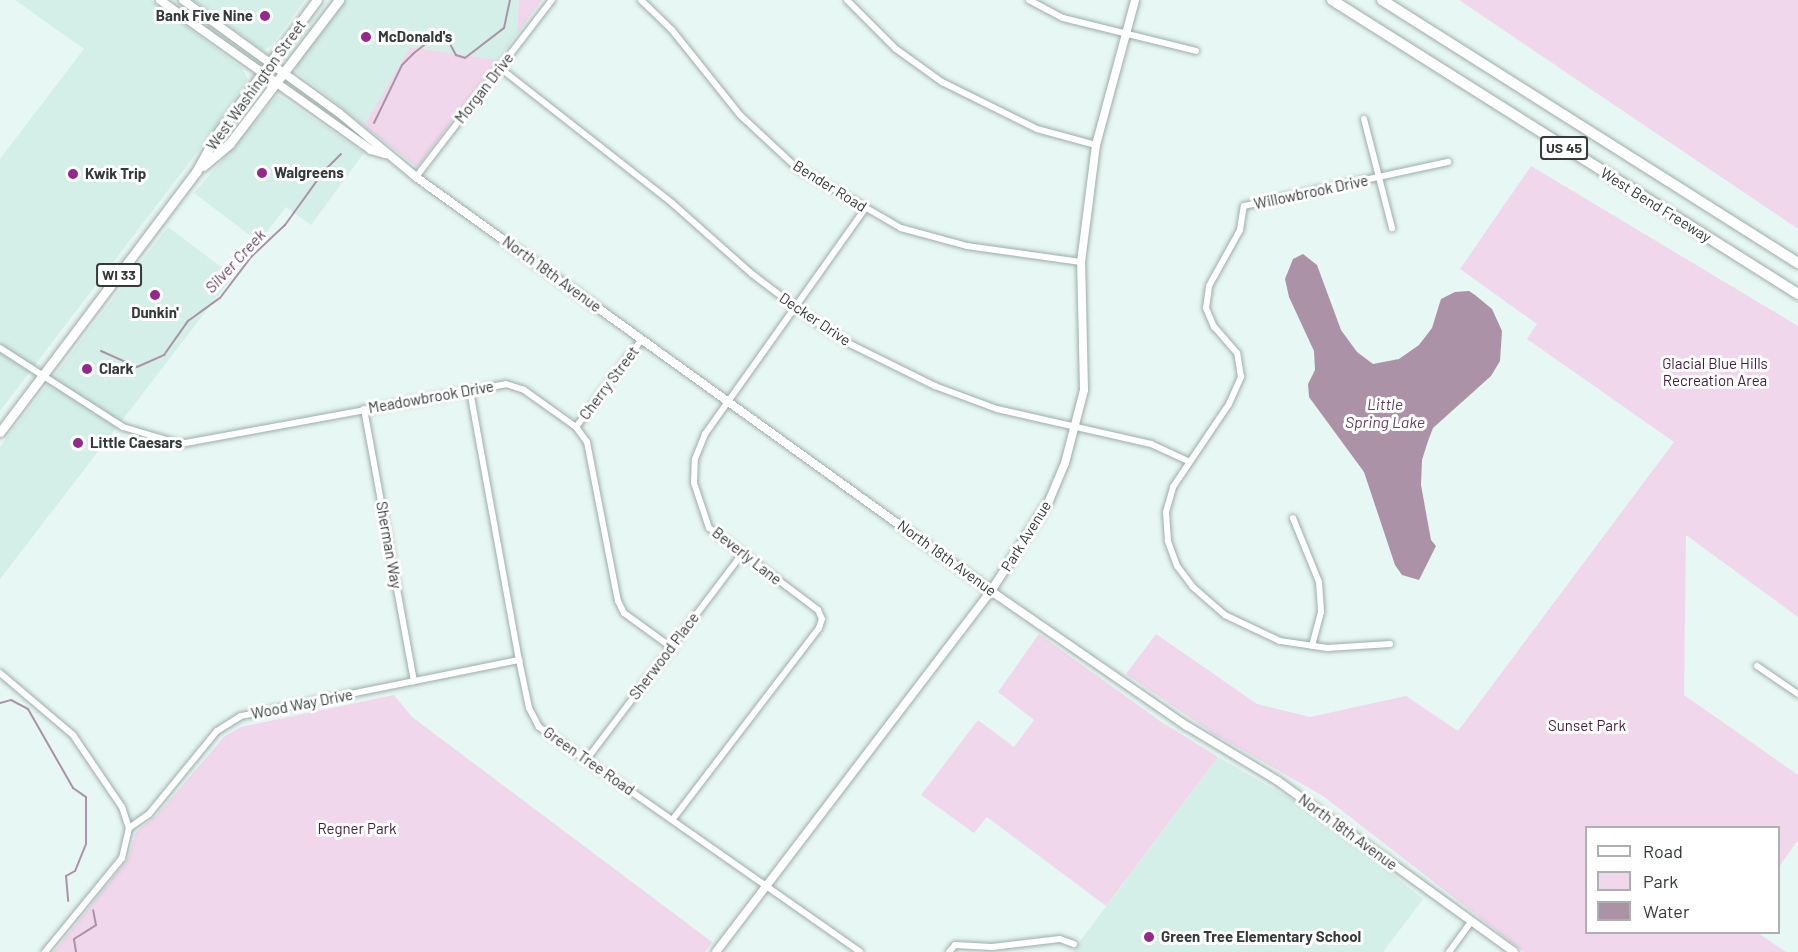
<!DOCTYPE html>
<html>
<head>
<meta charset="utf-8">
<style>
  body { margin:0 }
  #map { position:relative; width:1798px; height:952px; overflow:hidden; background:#e7f7f3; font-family:Barlow,sans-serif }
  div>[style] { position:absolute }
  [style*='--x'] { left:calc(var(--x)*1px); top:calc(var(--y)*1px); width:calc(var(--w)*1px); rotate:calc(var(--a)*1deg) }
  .built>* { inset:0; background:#d4eee8 }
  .green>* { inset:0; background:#f1d7ec }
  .water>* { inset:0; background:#ab92a6 }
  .stream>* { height:2px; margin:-1px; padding:0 1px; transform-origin:1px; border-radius:1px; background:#ab92a6 }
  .roads { filter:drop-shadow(0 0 2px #9dada9) drop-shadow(0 0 2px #9dada9) }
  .street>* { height:6px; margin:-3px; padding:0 3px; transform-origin:3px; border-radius:3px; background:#fff }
  .secondary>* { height:8px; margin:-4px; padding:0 4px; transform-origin:4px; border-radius:4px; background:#fff }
  .primary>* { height:9px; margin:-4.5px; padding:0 4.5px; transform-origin:4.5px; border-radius:4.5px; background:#fff }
  .highway>* { height:10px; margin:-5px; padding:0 5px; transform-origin:5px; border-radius:5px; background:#fff }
  .dots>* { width:16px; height:16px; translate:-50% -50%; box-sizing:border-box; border:3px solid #fff; border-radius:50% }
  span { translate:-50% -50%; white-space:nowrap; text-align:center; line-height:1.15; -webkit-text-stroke:6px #fff; paint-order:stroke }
  .shield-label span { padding:2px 4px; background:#fff; border:2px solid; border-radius:4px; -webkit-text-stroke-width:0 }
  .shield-label { font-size:14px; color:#343a39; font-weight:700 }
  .poi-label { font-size:15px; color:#343a39; font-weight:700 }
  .right { translate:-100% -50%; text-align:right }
  .left { translate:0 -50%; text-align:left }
  .street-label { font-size:15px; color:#343a39 }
  .park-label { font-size:15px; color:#411d3c }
  .water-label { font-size:16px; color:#674161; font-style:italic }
  .legend { position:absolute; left:1585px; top:826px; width:195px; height:108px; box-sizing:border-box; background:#fff; border:2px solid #aeb0b0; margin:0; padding:8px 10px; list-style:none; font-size:18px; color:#343a39 }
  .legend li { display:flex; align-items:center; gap:12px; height:30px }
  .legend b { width:30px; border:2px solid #aeb0b0 }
</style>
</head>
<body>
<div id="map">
  <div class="built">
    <div style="clip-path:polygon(15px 0,151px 0,242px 68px,248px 79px,201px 147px,0 411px,0 159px,84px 49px)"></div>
    <div style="clip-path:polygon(192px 0,305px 0,271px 46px,263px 50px)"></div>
    <div style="clip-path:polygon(346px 0,519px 0,517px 34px,498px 60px,410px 47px,364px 126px,296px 71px,298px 61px)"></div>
    <div style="clip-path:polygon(278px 95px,364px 153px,311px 225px,286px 207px,259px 242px,194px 193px)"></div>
    <div style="clip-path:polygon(168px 227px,233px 276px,0 579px,0 447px)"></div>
    <div style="clip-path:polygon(1218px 757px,1317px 814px,1423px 899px,1383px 952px,1072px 952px)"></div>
  </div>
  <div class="green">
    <div style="clip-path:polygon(519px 0,542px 0,517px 34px)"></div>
    <div style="clip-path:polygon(1459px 0,1798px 0,1798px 229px)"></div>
    <div style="clip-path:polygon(410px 47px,498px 60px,417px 167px,364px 126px)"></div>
    <div style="clip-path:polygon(1531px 166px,1798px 326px,1798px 617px,1686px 535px,1684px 695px,1798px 775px,1798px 840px,1779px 867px,1778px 828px,1586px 828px,1586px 932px,1758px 933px,1786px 952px,1524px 952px,1323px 796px,1214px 734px,1126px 674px,1156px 634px,1257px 704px,1310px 717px,1406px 696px,1458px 731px,1674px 442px,1527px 339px,1537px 324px,1460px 269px)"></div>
    <div style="clip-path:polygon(1039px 634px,1160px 721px,1218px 757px,1106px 906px,987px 817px,974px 833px,921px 795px,978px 720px,1014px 747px,1034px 720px,998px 692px)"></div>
    <div style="clip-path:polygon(394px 695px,412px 717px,712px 942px,705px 952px,54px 952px,128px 859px,136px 832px,157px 815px,224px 737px,241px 727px)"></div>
  </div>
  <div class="water">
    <div style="clip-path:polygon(1303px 254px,1317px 265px,1341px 330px,1357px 352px,1373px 364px,1399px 359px,1419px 345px,1432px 328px,1441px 299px,1455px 292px,1469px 291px,1475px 295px,1492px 309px,1502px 331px,1500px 361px,1491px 376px,1433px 428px,1428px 441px,1422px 460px,1421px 485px,1431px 540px,1436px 546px,1419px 580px,1402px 575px,1395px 565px,1364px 472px,1309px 397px,1308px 384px,1315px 370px,1314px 351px,1289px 297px,1285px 279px,1293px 259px)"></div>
  </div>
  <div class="stream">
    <div style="--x:374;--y:123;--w:64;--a:-64.2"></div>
    <div style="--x:402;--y:65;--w:17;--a:-45"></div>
    <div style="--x:414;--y:53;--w:28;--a:-38"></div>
    <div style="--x:436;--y:36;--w:14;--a:25"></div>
    <div style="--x:449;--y:42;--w:15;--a:62"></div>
    <div style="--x:456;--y:55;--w:9;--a:18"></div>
    <div style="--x:465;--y:58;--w:49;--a:-37.6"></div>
    <div style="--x:504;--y:28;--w:29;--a:-78"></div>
    <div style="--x:101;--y:351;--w:39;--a:24"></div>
    <div style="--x:137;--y:367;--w:30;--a:-24"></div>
    <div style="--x:164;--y:355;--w:42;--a:-54.8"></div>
    <div style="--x:188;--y:321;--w:39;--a:-36"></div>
    <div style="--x:220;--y:298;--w:51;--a:-52.9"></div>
    <div style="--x:251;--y:257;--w:47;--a:-43.3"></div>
    <div style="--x:285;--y:225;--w:67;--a:-54.2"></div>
    <div style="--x:324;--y:171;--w:24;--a:-45"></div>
    <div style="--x:0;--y:703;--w:11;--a:-15"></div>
    <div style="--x:11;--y:700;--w:19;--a:28"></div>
    <div style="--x:28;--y:709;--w:91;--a:60.3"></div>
    <div style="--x:73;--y:788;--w:16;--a:35"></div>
    <div style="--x:86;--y:797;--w:47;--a:90"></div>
    <div style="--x:86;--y:844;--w:29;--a:112"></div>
    <div style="--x:75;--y:871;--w:10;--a:151"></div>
    <div style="--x:66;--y:876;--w:25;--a:85"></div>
    <div style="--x:76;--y:952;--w:13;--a:-99"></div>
    <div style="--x:74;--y:939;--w:26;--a:-32"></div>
    <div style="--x:96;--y:925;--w:15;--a:-101"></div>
  </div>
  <div class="roads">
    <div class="street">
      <div style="--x:641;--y:0;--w:43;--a:44.1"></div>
      <div style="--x:672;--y:30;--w:109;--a:51.3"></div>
      <div style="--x:740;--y:115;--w:78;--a:42.9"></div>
      <div style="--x:797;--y:168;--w:120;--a:30"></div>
      <div style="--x:901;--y:228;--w:68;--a:15.3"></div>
      <div style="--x:967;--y:246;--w:115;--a:8"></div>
      <div style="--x:847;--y:0;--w:69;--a:45"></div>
      <div style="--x:896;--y:49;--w:57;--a:35.7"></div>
      <div style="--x:942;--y:82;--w:106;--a:26.3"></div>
      <div style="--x:1037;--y:129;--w:61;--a:15.2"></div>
      <div style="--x:1029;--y:0;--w:38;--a:28"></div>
      <div style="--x:1063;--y:18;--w:137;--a:13.9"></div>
      <div style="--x:500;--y:68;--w:219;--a:38.1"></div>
      <div style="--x:672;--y:203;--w:107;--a:41.6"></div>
      <div style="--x:752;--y:274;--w:78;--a:37.2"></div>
      <div style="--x:814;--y:321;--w:45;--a:32.3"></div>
      <div style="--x:852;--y:345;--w:93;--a:26.3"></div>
      <div style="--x:935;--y:386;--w:66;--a:20.4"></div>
      <div style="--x:997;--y:409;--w:158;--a:12.8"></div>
      <div style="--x:1151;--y:444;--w:41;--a:24.7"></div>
      <div style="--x:1364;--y:119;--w:113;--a:75.6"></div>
      <div style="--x:416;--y:177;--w:223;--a:-52.5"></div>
      <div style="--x:0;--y:348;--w:146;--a:32.7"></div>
      <div style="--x:123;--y:427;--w:59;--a:16.6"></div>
      <div style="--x:180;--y:444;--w:331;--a:-10.4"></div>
      <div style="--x:506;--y:384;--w:19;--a:18"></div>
      <div style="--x:524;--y:390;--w:64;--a:35.4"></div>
      <div style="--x:576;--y:427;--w:19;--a:54"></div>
      <div style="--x:587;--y:442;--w:162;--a:79"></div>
      <div style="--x:618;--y:601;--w:13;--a:63"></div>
      <div style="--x:624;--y:613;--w:58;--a:35.9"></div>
      <div style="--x:470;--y:391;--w:273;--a:79.7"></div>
      <div style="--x:519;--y:660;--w:49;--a:78.2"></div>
      <div style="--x:529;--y:708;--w:21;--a:62"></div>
      <div style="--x:539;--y:727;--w:392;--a:35"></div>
      <div style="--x:364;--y:409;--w:277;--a:79.6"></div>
      <div style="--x:576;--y:427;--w:110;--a:-53.1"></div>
      <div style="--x:1293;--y:518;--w:69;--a:67.9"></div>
      <div style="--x:1319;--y:582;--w:30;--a:86"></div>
      <div style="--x:1321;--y:612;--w:35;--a:105"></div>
      <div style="--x:1390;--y:644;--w:63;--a:176.4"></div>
      <div style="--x:1327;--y:648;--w:48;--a:-171.5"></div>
      <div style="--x:1280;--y:641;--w:61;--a:-154.7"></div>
      <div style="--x:1225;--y:615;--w:43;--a:-138.8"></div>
      <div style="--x:1193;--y:587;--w:26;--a:-127"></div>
      <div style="--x:1177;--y:566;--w:27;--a:-110"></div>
      <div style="--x:1168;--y:541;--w:29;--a:-94"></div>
      <div style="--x:1166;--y:512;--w:26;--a:-74"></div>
      <div style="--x:1173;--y:487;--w:100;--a:-56"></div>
      <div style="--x:1229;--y:404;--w:30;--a:-66"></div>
      <div style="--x:1241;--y:377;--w:24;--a:-99"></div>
      <div style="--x:1237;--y:353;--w:35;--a:-131"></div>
      <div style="--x:1214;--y:327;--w:21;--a:-113"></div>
      <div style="--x:1206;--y:308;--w:22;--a:-82"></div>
      <div style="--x:1209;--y:286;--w:64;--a:-61"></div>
      <div style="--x:1240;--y:230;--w:24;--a:-81"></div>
      <div style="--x:1244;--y:206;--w:209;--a:-12.2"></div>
      <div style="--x:1757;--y:666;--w:50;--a:34.3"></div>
      <div style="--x:0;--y:673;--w:96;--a:40.3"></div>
      <div style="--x:73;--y:735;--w:87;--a:55.8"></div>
      <div style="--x:122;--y:807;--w:22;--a:72"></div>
      <div style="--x:129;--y:828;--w:31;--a:103"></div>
      <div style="--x:122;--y:858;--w:122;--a:129.3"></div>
      <div style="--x:587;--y:759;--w:257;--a:-52.9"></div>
      <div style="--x:673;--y:819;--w:240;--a:-52.6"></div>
      <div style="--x:819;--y:628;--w:9;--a:-72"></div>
      <div style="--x:822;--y:619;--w:10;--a:-114"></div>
      <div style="--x:818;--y:610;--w:136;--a:-143"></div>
      <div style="--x:709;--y:528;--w:47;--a:-108.4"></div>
      <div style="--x:694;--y:483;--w:24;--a:-88"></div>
      <div style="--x:695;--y:459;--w:27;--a:-68"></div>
      <div style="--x:705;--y:434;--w:276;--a:-54.6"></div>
      <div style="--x:129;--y:828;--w:24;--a:-35"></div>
      <div style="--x:149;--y:814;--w:107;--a:-50.7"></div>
      <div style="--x:217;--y:731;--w:28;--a:-32"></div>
      <div style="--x:241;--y:716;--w:284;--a:-11.4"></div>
      <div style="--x:949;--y:952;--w:9;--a:-49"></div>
      <div style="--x:955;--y:945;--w:37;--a:3"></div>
      <div style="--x:992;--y:947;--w:68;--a:-6.7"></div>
      <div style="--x:1060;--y:939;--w:15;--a:20"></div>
      <div style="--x:1449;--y:952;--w:37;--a:-54"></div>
    </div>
    <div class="secondary">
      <div style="--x:160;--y:0;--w:259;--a:35.4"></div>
      <div style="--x:371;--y:150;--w:15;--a:16"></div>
      <div style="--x:183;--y:0;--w:193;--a:35.9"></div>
      <div style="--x:339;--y:113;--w:100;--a:39.7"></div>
      <div style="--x:416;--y:177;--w:709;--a:35.75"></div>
      <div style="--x:991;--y:591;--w:238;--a:34.6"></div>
      <div style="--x:1187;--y:726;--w:106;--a:31.1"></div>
      <div style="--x:1278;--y:781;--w:291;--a:35.9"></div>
      <div style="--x:716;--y:952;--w:454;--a:-52.7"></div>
      <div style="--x:991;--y:591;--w:107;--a:-57.2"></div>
      <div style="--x:1049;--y:501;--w:41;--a:-67.2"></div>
      <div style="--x:1065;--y:463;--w:75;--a:-75.4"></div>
      <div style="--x:1084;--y:390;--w:128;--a:-91.3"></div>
      <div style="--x:1081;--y:262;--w:118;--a:-82.7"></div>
      <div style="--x:1096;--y:145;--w:150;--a:-74.9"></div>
    </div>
    <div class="primary">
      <div style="--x:203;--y:166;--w:35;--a:-40"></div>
      <div style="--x:230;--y:143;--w:180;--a:-52.7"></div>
      <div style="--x:0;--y:432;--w:326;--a:-53"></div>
      <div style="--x:196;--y:172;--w:43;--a:-61.1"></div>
      <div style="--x:217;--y:134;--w:167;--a:-53.3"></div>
    </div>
    <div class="highway">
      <div style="--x:1332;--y:0;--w:551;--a:32.25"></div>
      <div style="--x:1382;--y:0;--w:492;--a:32.3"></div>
    </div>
  </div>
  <div class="dots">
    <div style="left:265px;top:16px;background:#95288a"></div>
    <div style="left:366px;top:37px;background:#95288a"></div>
    <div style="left:262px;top:173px;background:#95288a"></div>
    <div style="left:73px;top:174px;background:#95288a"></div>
    <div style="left:155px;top:295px;background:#95288a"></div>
    <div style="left:87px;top:369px;background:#95288a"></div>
    <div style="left:78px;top:443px;background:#95288a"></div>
    <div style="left:1149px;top:937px;background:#95288a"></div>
  </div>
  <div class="shield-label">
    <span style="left:1564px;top:148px">US 45</span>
    <span style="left:119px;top:275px">WI 33</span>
  </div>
  <div class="poi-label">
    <span class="right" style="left:253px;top:16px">Bank Five Nine</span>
    <span class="left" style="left:378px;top:37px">McDonald's</span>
    <span class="left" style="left:274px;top:173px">Walgreens</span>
    <span class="left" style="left:85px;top:174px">Kwik Trip</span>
    <span style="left:155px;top:313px">Dunkin'</span>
    <span class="left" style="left:99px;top:369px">Clark</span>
    <span class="left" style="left:90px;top:443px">Little Caesars</span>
    <span class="left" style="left:1161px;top:937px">Green Tree Elementary School</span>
  </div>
  <div class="street-label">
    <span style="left:256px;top:85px;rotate:-54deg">West Washington Street</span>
    <span style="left:484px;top:88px;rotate:-52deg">Morgan Drive</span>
    <span style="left:830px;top:186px;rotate:32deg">Bender Road</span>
    <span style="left:1311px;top:192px;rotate:-12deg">Willowbrook Drive</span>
    <span style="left:1656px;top:205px;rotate:32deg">West Bend Freeway</span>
    <span style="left:552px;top:274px;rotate:36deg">North 18th Avenue</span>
    <span style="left:815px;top:319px;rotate:34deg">Decker Drive</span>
    <span style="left:609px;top:383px;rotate:-53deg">Cherry Street</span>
    <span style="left:431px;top:397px;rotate:-10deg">Meadowbrook Drive</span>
    <span style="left:1026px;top:536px;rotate:-58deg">Park Avenue</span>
    <span style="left:389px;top:545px;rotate:80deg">Sherman Way</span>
    <span style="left:747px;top:556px;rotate:38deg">Beverly Lane</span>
    <span style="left:947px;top:558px;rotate:36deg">North 18th Avenue</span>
    <span style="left:664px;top:656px;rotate:-53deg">Sherwood Place</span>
    <span style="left:302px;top:704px;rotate:-11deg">Wood Way Drive</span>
    <span style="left:589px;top:761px;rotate:35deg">Green Tree Road</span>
    <span style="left:1348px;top:832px;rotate:36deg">North 18th Avenue</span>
  </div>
  <div class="park-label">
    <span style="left:1715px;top:372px">Glacial Blue Hills<br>Recreation Area</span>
    <span style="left:1587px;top:726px">Sunset Park</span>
    <span style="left:357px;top:829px">Regner Park</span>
  </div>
  <div class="water-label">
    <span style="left:235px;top:261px;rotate:-47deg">Silver Creek</span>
    <span style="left:1385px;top:413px">Little<br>Spring Lake</span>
  </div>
  <ul class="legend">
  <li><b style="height:8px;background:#fff"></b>Road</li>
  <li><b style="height:16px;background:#f1d7ec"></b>Park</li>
  <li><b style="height:16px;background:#ab92a6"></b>Water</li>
  </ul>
</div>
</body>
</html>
